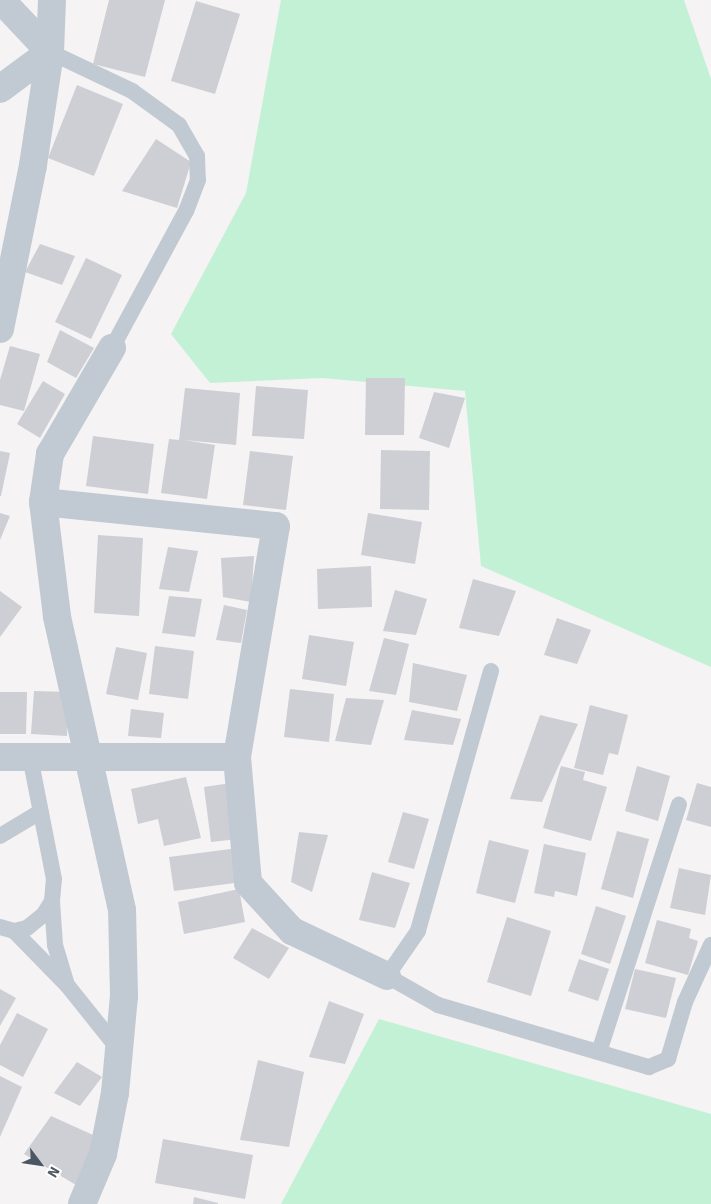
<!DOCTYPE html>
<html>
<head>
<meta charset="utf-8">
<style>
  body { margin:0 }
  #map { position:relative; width:711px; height:1204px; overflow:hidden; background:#f5f3f3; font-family:Signika,sans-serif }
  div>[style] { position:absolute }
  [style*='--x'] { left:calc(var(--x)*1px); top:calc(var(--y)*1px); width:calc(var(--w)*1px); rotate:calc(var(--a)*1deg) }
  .green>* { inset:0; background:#c3f1d5 }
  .building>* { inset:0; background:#cdcfd5 }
  .service>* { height:16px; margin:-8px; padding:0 8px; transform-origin:8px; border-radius:8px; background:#c1cad2 }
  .minor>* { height:28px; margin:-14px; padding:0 14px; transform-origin:14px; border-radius:14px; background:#c1cad2 }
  span { translate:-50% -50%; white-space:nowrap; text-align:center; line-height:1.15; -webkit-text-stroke:5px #fff; paint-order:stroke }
  .north { position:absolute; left:15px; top:1139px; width:50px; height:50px; -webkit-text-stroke:4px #fff; paint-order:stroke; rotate:121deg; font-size:14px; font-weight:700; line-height:20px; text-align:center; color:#4a5661 }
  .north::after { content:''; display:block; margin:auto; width:18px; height:22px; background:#4a5661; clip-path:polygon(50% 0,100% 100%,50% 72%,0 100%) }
</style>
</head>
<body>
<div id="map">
  <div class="green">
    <div style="clip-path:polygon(281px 0,684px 0,711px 79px,711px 667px,481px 566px,465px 391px,323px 378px,210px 383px,171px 334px,246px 193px)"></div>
    <div style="clip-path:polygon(379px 1019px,711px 1114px,711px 1204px,281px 1204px)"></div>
  </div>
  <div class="building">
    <div style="clip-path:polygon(109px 0,165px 0,145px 77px,93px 64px)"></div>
    <div style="clip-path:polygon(196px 1px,240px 14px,215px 94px,171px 81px)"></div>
    <div style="clip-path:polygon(77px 85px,123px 104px,94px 176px,48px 158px)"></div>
    <div style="clip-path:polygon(156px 139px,191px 162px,177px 208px,122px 191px)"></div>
    <div style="clip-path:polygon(40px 244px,75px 256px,62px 285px,25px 272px)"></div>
    <div style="clip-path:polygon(86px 258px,122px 275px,91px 339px,55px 322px)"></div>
    <div style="clip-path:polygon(60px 330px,94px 348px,76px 378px,47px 362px)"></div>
    <div style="clip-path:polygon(10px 346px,40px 354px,24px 411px,0 405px,0 380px)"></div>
    <div style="clip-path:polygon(366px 378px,405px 378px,404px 435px,365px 435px)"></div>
    <div style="clip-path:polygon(43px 381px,65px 394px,40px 438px,17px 424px)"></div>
    <div style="clip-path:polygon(256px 386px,308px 390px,304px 439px,252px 436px)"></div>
    <div style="clip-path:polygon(185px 388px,240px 393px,236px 445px,184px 440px,215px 445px,207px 499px,161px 493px,169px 439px,179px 440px)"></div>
    <div style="clip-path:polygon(434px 392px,465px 398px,449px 448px,419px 438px)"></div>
    <div style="clip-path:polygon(93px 436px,154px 444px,148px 494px,86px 486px)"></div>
    <div style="clip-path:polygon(381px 450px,430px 451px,429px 510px,380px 509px)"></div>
    <div style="clip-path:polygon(0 451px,10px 453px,1px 496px,0 496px)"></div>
    <div style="clip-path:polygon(250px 451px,293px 456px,286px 510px,243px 505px)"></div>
    <div style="clip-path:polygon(0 513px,10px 516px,0 540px)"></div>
    <div style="clip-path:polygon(368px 513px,422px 522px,415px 564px,361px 555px)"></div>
    <div style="clip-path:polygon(98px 535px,143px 538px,139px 616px,94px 613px)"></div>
    <div style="clip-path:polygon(168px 547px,198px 551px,189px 592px,159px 589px)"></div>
    <div style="clip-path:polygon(254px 556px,251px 602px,223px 597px,221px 558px)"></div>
    <div style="clip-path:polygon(371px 566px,372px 607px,318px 609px,317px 569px)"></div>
    <div style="clip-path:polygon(473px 579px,516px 591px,499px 636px,459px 628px)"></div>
    <div style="clip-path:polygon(395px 590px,427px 599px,416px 635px,383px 631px)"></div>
    <div style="clip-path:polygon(0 591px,22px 607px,0 637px)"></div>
    <div style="clip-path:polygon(169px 596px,202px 599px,195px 637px,162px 633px)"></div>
    <div style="clip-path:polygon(224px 605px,247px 610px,241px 643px,216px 640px)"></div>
    <div style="clip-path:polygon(557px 618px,591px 630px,577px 664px,544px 655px)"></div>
    <div style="clip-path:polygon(309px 635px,354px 642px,346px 686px,302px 679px)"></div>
    <div style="clip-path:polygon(384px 638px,409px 644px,396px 695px,369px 691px)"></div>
    <div style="clip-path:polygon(155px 646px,194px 651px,188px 699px,149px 694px)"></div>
    <div style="clip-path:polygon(116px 647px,147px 653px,138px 700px,106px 694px)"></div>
    <div style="clip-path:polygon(413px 663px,467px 675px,457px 711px,409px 702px)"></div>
    <div style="clip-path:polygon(290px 689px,334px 694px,329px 742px,284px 737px)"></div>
    <div style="clip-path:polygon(34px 691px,69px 692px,67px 736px,31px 734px)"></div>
    <div style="clip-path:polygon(0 692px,27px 692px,26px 734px,0 734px)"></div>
    <div style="clip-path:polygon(346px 698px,384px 700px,371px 745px,335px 741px)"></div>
    <div style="clip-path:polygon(590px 705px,628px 715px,618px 755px,609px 753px,603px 775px,574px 768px)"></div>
    <div style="clip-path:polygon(131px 709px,164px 713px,161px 738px,128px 736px)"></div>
    <div style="clip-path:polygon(412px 710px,461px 719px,453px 745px,404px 740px)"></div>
    <div style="clip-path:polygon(540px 715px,578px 724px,542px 802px,510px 799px)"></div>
    <div style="clip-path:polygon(561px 766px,585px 772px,583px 780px,607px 787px,591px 841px,543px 828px)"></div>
    <div style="clip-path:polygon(637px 766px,670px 776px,658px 821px,625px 811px)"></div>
    <div style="clip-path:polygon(186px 777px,201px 838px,164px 846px,158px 819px,138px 824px,131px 789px)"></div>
    <div style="clip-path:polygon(231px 783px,238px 839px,211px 842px,204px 787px)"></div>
    <div style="clip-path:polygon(697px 783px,711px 787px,711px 827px,686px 820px)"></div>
    <div style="clip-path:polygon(403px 812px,429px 819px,414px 869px,388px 862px)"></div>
    <div style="clip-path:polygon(617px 831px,649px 839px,633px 898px,601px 889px)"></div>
    <div style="clip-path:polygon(299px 832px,328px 835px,312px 892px,291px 882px)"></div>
    <div style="clip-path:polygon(489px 840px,529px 850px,515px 903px,476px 893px)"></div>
    <div style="clip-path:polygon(544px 844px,586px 853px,577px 896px,555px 891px,554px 897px,534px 893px)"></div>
    <div style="clip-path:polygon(238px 848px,242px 882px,174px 891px,169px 857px)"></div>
    <div style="clip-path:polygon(679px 868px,711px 875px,705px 915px,670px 908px)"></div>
    <div style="clip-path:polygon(372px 872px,410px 883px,395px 928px,359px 920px)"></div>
    <div style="clip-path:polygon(239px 889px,245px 922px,184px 934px,178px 902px)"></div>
    <div style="clip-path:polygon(596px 906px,626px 916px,610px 964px,581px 954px)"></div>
    <div style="clip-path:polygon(507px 917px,551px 931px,531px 996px,487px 982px)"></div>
    <div style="clip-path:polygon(657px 920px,691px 929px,689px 938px,698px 941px,688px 975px,645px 963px)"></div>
    <div style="clip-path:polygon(252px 928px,289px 948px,269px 979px,233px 958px)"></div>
    <div style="clip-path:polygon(579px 959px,609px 969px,598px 1001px,568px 991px)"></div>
    <div style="clip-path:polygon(635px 969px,676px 978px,666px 1018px,625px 1009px)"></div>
    <div style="clip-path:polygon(0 989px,16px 998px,0 1026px)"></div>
    <div style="clip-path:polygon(329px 1001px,364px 1014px,345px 1064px,309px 1057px)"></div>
    <div style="clip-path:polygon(17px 1013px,48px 1029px,23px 1077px,0 1065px,0 1045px)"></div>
    <div style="clip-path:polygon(258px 1060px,304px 1072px,289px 1147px,240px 1140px)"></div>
    <div style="clip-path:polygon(77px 1062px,102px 1077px,80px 1106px,54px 1093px)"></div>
    <div style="clip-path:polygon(0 1076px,22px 1087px,0 1137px)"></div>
    <div style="clip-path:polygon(51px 1116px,102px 1139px,76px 1185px,24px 1154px)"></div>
    <div style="clip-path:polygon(163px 1139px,253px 1155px,245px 1199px,155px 1183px)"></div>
    <div style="clip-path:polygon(194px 1197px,218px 1203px,218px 1204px,193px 1204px)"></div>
  </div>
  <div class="service">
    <div style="--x:50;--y:52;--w:91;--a:25.4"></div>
    <div style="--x:132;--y:91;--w:58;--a:35.9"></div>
    <div style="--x:179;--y:125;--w:36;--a:60"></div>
    <div style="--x:197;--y:156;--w:24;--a:88"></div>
    <div style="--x:198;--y:180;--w:33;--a:111"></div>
    <div style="--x:186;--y:211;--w:156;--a:118.4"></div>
    <div style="--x:491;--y:671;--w:270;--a:105.7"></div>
    <div style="--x:418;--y:931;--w:55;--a:124.6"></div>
    <div style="--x:387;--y:976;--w:59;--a:29.6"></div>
    <div style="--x:438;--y:1005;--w:220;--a:16.4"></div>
    <div style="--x:649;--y:1067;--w:21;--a:-23"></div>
    <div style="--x:668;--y:1059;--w:59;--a:-73.4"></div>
    <div style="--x:685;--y:1002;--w:63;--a:-65.5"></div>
    <div style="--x:0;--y:836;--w:47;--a:-31"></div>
    <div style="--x:52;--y:901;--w:44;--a:86.1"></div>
    <div style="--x:55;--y:945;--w:42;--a:73.3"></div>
    <div style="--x:67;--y:985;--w:83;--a:51.3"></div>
    <div style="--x:0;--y:927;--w:15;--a:16"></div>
    <div style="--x:14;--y:931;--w:13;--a:-13"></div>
    <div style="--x:27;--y:928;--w:22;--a:-39"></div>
    <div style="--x:44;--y:914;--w:15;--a:-58"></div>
    <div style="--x:52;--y:901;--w:22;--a:-85"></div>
    <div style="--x:54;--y:879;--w:124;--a:-101.1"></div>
    <div style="--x:14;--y:931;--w:73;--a:45.6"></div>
    <div style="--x:599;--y:1052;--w:260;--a:-72.1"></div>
  </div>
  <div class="minor">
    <div style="--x:1;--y:0;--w:71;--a:46.7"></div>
    <div style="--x:0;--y:89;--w:62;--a:-36.5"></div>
    <div style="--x:0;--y:329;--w:167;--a:-78.6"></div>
    <div style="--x:33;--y:165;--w:114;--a:-81.4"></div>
    <div style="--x:50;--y:52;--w:52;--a:-87.8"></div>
    <div style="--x:43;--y:502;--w:234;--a:5.9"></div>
    <div style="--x:276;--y:526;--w:234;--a:99.6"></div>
    <div style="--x:237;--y:757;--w:126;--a:85"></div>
    <div style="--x:248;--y:883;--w:65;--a:47.5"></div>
    <div style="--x:292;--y:931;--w:105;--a:25.3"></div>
    <div style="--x:0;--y:757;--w:237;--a:0"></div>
    <div style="--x:82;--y:1204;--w:54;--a:-67.2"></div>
    <div style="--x:103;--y:1154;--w:62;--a:-78.9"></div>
    <div style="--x:115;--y:1093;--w:97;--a:-84.7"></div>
    <div style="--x:124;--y:996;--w:86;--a:-91.3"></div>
    <div style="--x:122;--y:910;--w:301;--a:-102.5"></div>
    <div style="--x:57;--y:616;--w:115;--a:-97"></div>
    <div style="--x:43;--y:502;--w:49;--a:-81.7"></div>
    <div style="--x:50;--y:454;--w:123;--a:-59.7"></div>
  </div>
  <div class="north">N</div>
</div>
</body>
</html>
